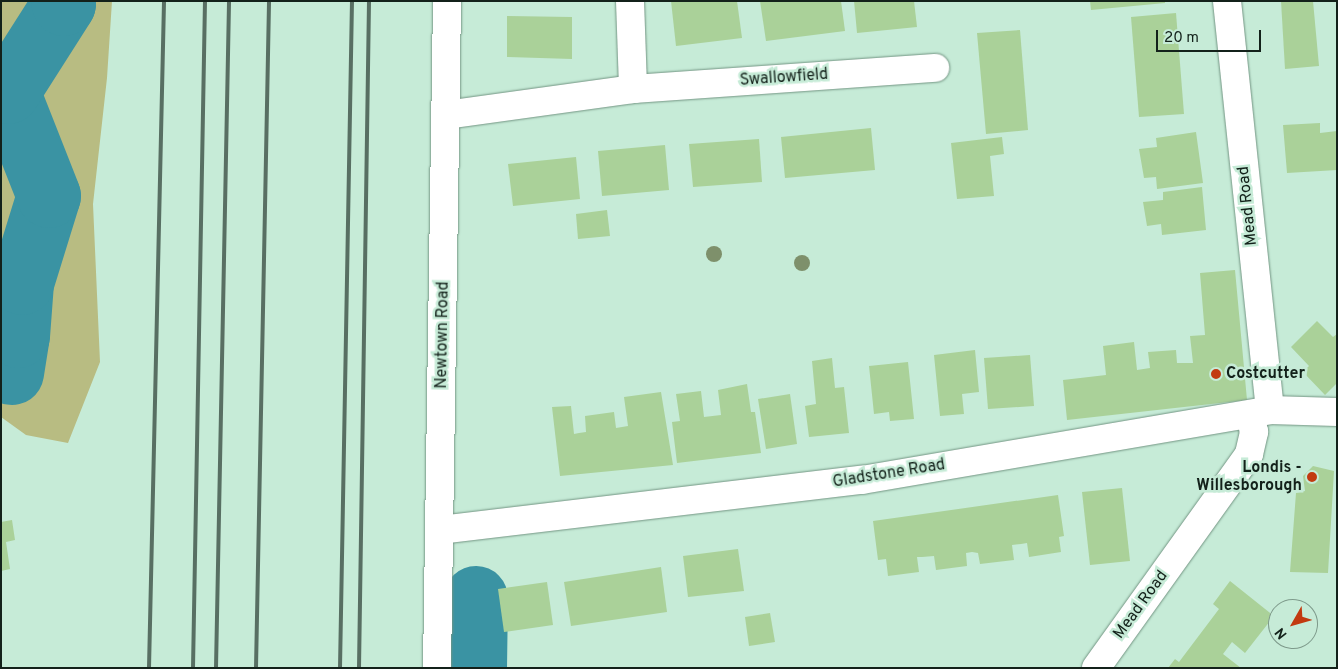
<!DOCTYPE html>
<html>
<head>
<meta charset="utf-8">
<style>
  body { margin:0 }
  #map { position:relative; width:1338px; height:669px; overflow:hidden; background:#c6ebd7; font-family:Overpass,sans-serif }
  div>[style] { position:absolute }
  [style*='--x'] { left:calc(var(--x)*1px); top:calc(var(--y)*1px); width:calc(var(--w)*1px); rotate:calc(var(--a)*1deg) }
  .green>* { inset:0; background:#b8bc82 }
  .river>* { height:64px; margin:-32px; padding:0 32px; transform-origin:32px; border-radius:32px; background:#3a93a3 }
  .building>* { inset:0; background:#aad199 }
  .roads { filter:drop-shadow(0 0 1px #739583) drop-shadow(0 0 1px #739583) }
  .minor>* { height:28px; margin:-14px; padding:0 14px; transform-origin:14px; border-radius:14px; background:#fff }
  .tertiary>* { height:28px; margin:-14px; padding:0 14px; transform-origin:14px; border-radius:14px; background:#fff }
  .rail>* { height:4px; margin:-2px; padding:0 2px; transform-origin:2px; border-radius:2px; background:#586f63 }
  .trees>* { width:16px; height:16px; margin:-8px; border-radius:50%; background:#7e906b }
  .dots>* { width:14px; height:14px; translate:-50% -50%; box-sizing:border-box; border:2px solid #c6ebd7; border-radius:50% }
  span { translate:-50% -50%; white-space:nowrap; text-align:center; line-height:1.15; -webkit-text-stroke:5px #c6ebd7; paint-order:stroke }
  .street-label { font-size:16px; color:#13211a }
  .poi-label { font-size:16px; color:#13211a; font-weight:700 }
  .left { translate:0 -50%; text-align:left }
  .right { translate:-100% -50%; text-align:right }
  .frame { position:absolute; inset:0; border:2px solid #13211a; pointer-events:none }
  .north { position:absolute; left:1268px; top:599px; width:50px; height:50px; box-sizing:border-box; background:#c6ebd7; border:1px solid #7e9a8b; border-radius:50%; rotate:232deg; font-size:14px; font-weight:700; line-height:20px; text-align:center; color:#13211a }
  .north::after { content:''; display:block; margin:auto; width:18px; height:22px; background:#c23a10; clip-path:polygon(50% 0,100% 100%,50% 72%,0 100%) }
  .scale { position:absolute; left:1156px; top:30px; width:105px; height:22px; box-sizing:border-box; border:2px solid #13211a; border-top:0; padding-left:6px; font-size:15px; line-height:18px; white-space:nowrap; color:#13211a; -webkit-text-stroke:4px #c6ebd7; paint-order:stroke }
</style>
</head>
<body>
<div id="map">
  <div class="green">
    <div style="clip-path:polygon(1px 1px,112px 1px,107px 78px,93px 204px,100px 362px,68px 443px,26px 435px,1px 417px)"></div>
  </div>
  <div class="river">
    <div style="--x:12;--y:373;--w:37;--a:-81"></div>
    <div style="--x:18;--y:336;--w:53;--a:-85.7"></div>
    <div style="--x:22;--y:283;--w:91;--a:-72.8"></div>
    <div style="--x:49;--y:196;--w:112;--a:-111.5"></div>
    <div style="--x:8;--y:92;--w:104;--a:-57.5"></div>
    <div style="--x:64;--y:4;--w:3;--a:-108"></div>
    <div style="--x:475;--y:668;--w:70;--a:-89.2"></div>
  </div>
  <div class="building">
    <div style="clip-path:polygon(671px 1px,737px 1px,742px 38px,676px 46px)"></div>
    <div style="clip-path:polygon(760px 1px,841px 1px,845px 31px,766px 41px)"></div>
    <div style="clip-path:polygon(854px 1px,914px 1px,917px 27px,857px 33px)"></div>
    <div style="clip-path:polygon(1090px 1px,1165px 1px,1165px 3px,1091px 10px)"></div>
    <div style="clip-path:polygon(1281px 1px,1313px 1px,1319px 66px,1285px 69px)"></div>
    <div style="clip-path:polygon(1176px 13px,1184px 114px,1139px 117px,1131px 17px)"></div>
    <div style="clip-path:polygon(507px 16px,572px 17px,572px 59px,507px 57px)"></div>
    <div style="clip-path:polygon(1020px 30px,1028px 130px,986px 134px,977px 33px)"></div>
    <div style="clip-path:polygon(1320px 123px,1320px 133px,1337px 131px,1337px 170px,1287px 173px,1283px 125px)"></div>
    <div style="clip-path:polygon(871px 128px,875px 170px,785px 178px,781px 137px)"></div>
    <div style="clip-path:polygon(1196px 132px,1203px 183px,1157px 189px,1156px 177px,1144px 178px,1139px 149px,1157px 147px,1156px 138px)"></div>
    <div style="clip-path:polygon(1002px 137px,1004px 154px,990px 156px,994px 196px,957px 199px,951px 143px)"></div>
    <div style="clip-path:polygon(759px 139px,762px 182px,693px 187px,689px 144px)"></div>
    <div style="clip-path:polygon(665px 145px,669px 190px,602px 196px,598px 151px)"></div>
    <div style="clip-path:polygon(576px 157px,580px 199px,513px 206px,508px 164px)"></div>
    <div style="clip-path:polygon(1202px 187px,1206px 230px,1162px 235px,1161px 224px,1147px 226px,1143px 202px,1163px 200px,1163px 192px)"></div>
    <div style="clip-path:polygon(607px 210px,610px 236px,578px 239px,576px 214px)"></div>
    <div style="clip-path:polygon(1235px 270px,1247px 400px,1067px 420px,1063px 380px,1106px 375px,1103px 346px,1134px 342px,1137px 370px,1150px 368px,1148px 352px,1176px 350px,1177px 363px,1193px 363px,1190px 336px,1205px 335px,1200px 273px)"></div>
    <div style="clip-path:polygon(1317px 321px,1333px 337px,1337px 334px,1337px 383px,1325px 395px,1303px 372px,1309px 366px,1291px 347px)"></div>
    <div style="clip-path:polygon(975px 350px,979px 392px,962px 394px,964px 414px,940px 416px,934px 355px)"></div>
    <div style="clip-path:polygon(1030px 355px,1034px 406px,988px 409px,984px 358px)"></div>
    <div style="clip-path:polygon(832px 358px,835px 388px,844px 387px,849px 433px,809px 437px,805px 406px,816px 404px,812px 361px)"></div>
    <div style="clip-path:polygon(908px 362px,914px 419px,890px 421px,889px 412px,874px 414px,869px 366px)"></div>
    <div style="clip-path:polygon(747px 384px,751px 412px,755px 412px,761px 453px,677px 463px,672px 422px,680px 421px,676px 394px,701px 391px,704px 417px,721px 415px,718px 390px)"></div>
    <div style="clip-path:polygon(661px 392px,673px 465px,560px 476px,552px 407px,571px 406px,574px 434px,579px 433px,586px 432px,585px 416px,614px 412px,616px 428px,628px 426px,624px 397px)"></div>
    <div style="clip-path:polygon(790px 394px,797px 444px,766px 449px,758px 399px)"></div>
    <div style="clip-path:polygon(1313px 466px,1334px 471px,1328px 573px,1290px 572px,1296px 493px,1305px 491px,1303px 476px)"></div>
    <div style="clip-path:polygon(1122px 488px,1130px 561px,1090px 565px,1082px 492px)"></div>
    <div style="clip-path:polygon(1058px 495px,1064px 536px,1059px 537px,1061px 552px,1029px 557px,1027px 543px,1021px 544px,1012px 545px,1014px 560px,980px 564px,978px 553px,972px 552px,966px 553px,967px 566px,936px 570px,934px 556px,922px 557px,917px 557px,919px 572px,888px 576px,886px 559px,878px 560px,873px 521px)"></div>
    <div style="clip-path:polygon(12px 520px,15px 540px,6px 542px,10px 569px,1px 571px,1px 522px)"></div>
    <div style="clip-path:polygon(738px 549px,744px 591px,688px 597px,683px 556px)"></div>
    <div style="clip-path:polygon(661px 567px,667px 612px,571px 626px,564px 582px)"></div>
    <div style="clip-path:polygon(1230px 581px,1274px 616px,1245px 653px,1232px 642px,1223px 654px,1241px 668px,1168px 668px,1175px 659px,1179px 662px,1219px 609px,1213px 604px)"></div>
    <div style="clip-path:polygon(547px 582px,553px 625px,504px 632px,498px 589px)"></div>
    <div style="clip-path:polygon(770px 613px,775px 642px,749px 646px,745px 617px)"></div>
  </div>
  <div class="roads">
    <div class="minor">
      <div style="--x:630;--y:1;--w:88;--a:88"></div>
      <div style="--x:1227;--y:1;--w:411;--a:84"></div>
      <div style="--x:446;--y:115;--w:189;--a:-7.9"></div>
      <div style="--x:633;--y:89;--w:303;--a:-4"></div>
      <div style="--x:440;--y:530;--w:425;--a:-6.8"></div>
      <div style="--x:862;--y:480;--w:414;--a:-9.7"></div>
      <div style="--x:1270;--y:410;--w:67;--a:1.7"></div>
      <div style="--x:1096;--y:668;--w:263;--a:-54.4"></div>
      <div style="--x:1249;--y:454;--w:23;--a:-77"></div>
      <div style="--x:1254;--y:432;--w:18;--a:-103"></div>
    </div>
    <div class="tertiary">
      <div style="--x:437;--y:668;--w:667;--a:-89.14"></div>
    </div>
  </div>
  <div class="rail">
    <div style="--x:149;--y:668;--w:667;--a:-88.71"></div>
    <div style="--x:193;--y:668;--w:667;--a:-88.97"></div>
    <div style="--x:216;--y:668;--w:667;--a:-88.88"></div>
    <div style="--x:256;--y:668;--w:667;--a:-88.88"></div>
    <div style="--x:340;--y:668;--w:667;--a:-88.97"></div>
    <div style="--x:359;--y:668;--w:667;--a:-89.14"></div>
  </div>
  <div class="trees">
    <div style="left:714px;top:254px"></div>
    <div style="left:802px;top:263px"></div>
  </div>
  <div class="dots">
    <div style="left:1216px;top:374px;background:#c23a10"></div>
    <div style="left:1312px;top:477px;background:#c23a10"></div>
  </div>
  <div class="street-label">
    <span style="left:784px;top:78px;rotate:-4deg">Swallowfield</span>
    <span style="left:1248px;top:206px;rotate:-96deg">Mead Road</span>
    <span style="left:443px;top:335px;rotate:-89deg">Newtown Road</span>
    <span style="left:889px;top:474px;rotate:-9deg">Gladstone Road</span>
    <span style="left:1141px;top:605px;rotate:-54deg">Mead Road</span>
  </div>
  <div class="poi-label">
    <span class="left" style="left:1226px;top:374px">Costcutter</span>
    <span class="right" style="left:1302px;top:477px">Londis -<br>Willesborough</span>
  </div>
  <div class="frame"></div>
  <div class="north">N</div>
  <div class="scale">20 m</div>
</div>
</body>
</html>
